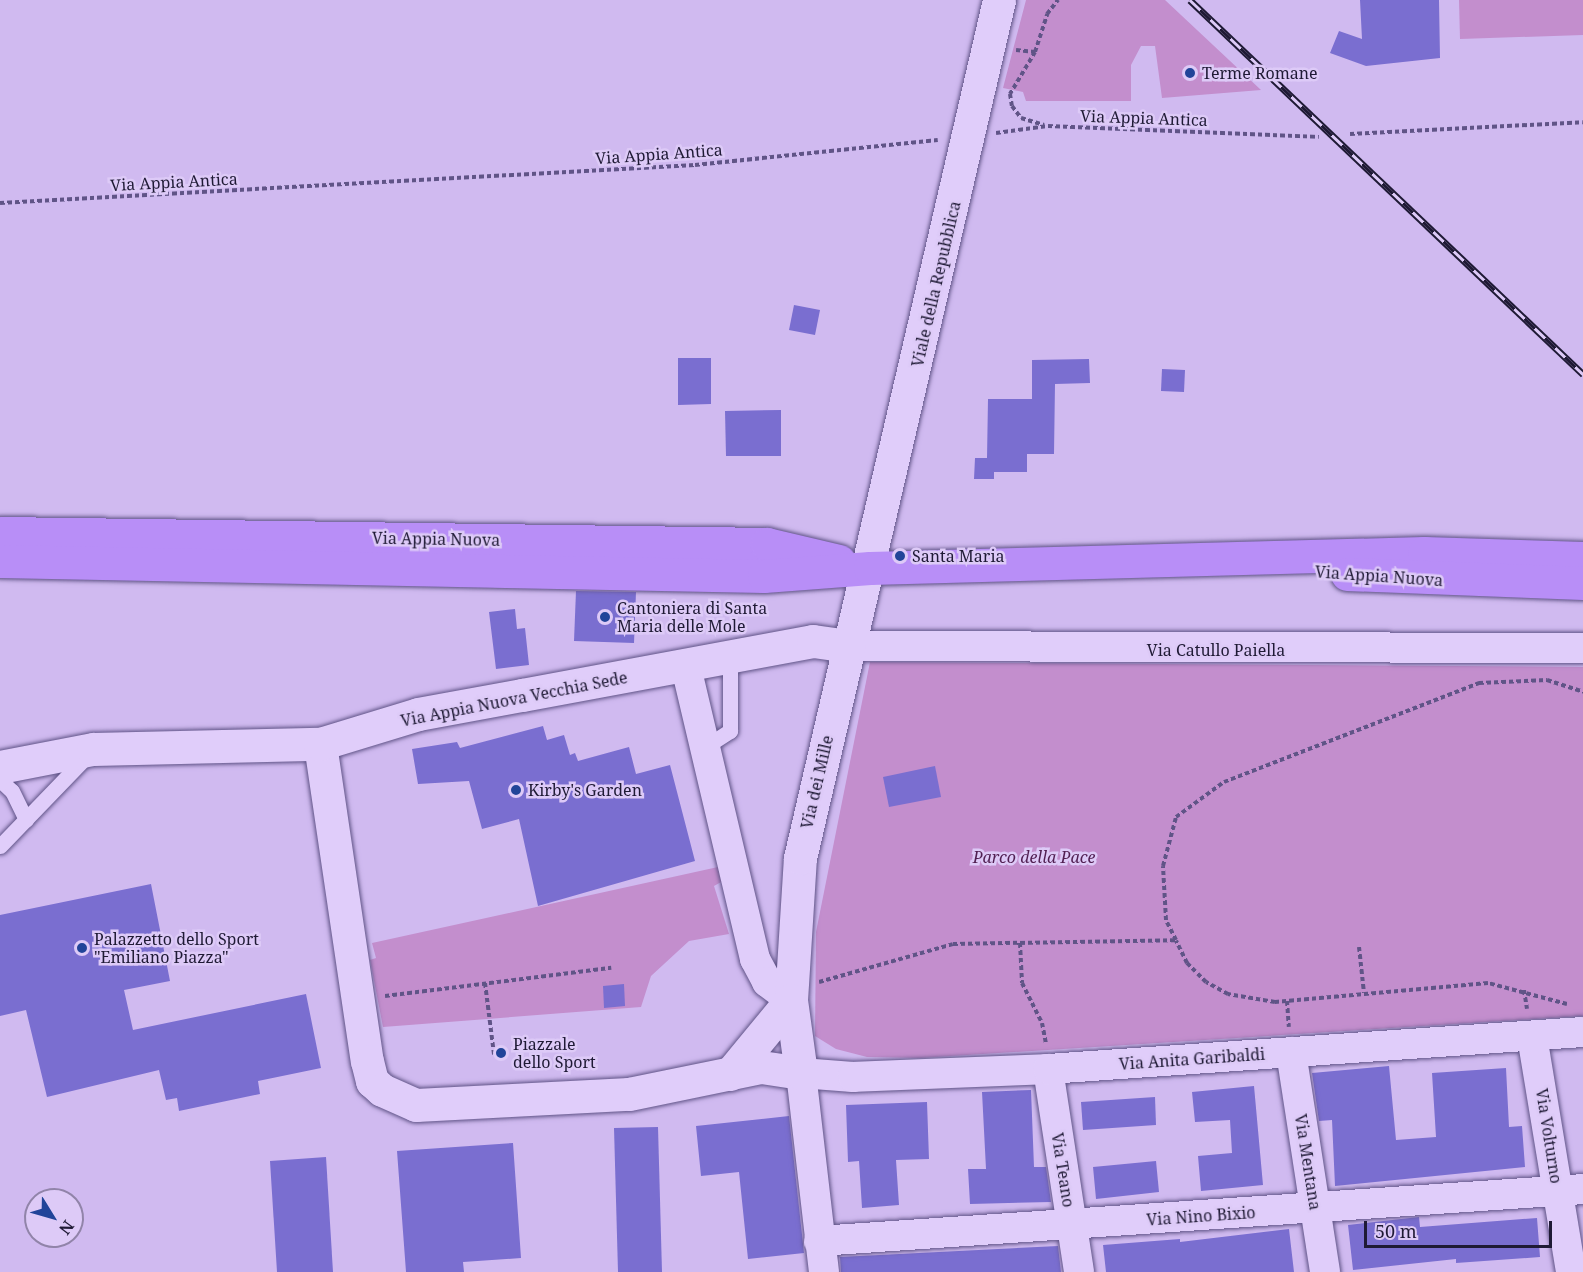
<!DOCTYPE html>
<html>
<head>
<meta charset="utf-8">
<style>
  body { margin:0 }
  #map { position:relative; width:1583px; height:1272px; overflow:hidden; background:#d0baf0; font-family:"Noto Serif",serif }
  div>[style] { position:absolute }
  [style*='--x'] { left:calc(var(--x)*1px); top:calc(var(--y)*1px); width:calc(var(--w)*1px); rotate:calc(var(--a)*1deg) }
  .green>* { inset:0; background:#c38ecd }
  .building>* { inset:0; background:#7a6ed0 }
  .path>* { height:4px; margin-top:-2px; transform-origin:0; background:repeating-linear-gradient(90deg,#605487 0 4.5px,transparent 0 7.5px) }
  .roads { filter:drop-shadow(0 0 2px #605487) drop-shadow(0 0 2px #605487) }
  .lane>* { height:15px; margin:-7.5px; padding:0 7.5px; transform-origin:7.5px; border-radius:7.5px; background:#e0cdfa }
  .street>* { height:30px; margin:-15px; padding:0 15px; transform-origin:15px; border-radius:15px; background:#e0cdfa }
  .secondary>* { height:33px; margin:-16.5px; padding:0 16.5px; transform-origin:16.5px; border-radius:16.5px; background:#e0cdfa }
  .primary>* { height:33px; margin:-16.5px; padding:0 16.5px; transform-origin:16.5px; border-radius:16.5px; background:#b88ef7 }
  .rail>* { height:7px; margin-top:-3.5px; transform-origin:0; background:repeating-linear-gradient(90deg,#ddcaf7 0 14px,#1f1a35 0 28px); box-sizing:border-box; border-block:2px solid #1f1a35 }
  .dots>* { width:16px; height:16px; translate:-50% -50%; box-sizing:border-box; border:3px solid #ddcaf7; border-radius:50% }
  span { translate:-50% -50%; white-space:nowrap; text-align:center; line-height:1.15; -webkit-text-stroke:5px #ddcaf7; paint-order:stroke }
  .poi-label { font-size:16px; color:#1f1a35 }
  .left { translate:0 -50%; text-align:left }
  .street-label { font-size:16px; color:#1f1a35 }
  .park-label { font-size:16px; color:#511f52; font-style:italic }
  .north { position:absolute; left:24px; top:1188px; width:60px; height:60px; box-sizing:border-box; background:#ddcaf7; border:2px solid #9184a9; border-radius:50%; rotate:127deg; font-size:16px; font-weight:700; line-height:24px; text-align:center; color:#1f1a35 }
  .north::after { content:''; display:block; margin:auto; width:21px; height:27px; background:#214499; clip-path:polygon(50% 0,100% 100%,50% 72%,0 100%) }
  .scale { position:absolute; left:1364px; top:1221px; width:188px; height:27px; box-sizing:border-box; border:3px solid #1f1a35; border-top:0; padding-left:8px; font-size:18px; line-height:21px; white-space:nowrap; color:#1f1a35; -webkit-text-stroke:4px #ddcaf7; paint-order:stroke }
</style>
</head>
<body>
<div id="map">
  <div class="green">
    <div style="clip-path:polygon(1026px 0,1165px 0,1261px 90px,1162px 98px,1155px 46px,1141px 46px,1131px 65px,1131px 101px,1026px 101px,1023px 92px,1003px 88px)"></div>
    <div style="clip-path:polygon(1459px 0,1583px 0,1583px 35px,1460px 39px)"></div>
    <div style="clip-path:polygon(870px 662px,1583px 667px,1583px 1016px,920px 1058px,867px 1057px,836px 1049px,815px 1036px,816px 932px)"></div>
    <div style="clip-path:polygon(718px 867px,721px 882px,714px 886px,729px 934px,689px 941px,651px 976px,641px 1007px,383px 1027px,370px 960px,376px 958px,372px 943px)"></div>
  </div>
  <div class="building">
    <div style="clip-path:polygon(1360px 0,1439px 0,1440px 58px,1366px 66px,1330px 53px,1339px 31px,1362px 39px)"></div>
    <div style="clip-path:polygon(794px 305px,820px 310px,815px 335px,789px 330px)"></div>
    <div style="clip-path:polygon(678px 358px,711px 358px,711px 404px,678px 405px)"></div>
    <div style="clip-path:polygon(1089px 359px,1090px 383px,1055px 384px,1054px 454px,1027px 454px,1027px 472px,994px 472px,994px 479px,974px 479px,975px 458px,987px 458px,988px 399px,1032px 399px,1032px 360px)"></div>
    <div style="clip-path:polygon(1162px 369px,1185px 370px,1184px 392px,1161px 391px)"></div>
    <div style="clip-path:polygon(781px 410px,781px 456px,726px 456px,725px 411px)"></div>
    <div style="clip-path:polygon(576px 591px,636px 592px,634px 643px,574px 641px)"></div>
    <div style="clip-path:polygon(515px 609px,517px 629px,525px 628px,529px 665px,496px 669px,489px 612px)"></div>
    <div style="clip-path:polygon(543px 726px,547px 740px,564px 735px,570px 755px,575px 753px,578px 761px,629px 747px,636px 774px,670px 765px,695px 861px,538px 906px,519px 819px,482px 829px,469px 781px,418px 784px,412px 749px,457px 742px,460px 748px)"></div>
    <div style="clip-path:polygon(935px 766px,941px 797px,889px 807px,883px 777px)"></div>
    <div style="clip-path:polygon(151px 884px,170px 981px,124px 990px,133px 1030px,306px 994px,321px 1068px,258px 1081px,260px 1094px,179px 1111px,177px 1098px,166px 1100px,159px 1070px,47px 1097px,26px 1010px,0 1016px,0 915px)"></div>
    <div style="clip-path:polygon(624px 984px,625px 1006px,604px 1008px,603px 986px)"></div>
    <div style="clip-path:polygon(1389px 1066px,1396px 1140px,1436px 1137px,1432px 1073px,1506px 1068px,1509px 1127px,1522px 1126px,1525px 1167px,1335px 1186px,1332px 1120px,1319px 1121px,1312px 1073px)"></div>
    <div style="clip-path:polygon(1254px 1086px,1263px 1185px,1201px 1191px,1198px 1156px,1232px 1153px,1230px 1120px,1195px 1122px,1192px 1092px)"></div>
    <div style="clip-path:polygon(1031px 1090px,1034px 1167px,1046px 1167px,1051px 1202px,970px 1204px,968px 1169px,986px 1169px,982px 1092px)"></div>
    <div style="clip-path:polygon(1155px 1097px,1156px 1125px,1083px 1130px,1081px 1102px)"></div>
    <div style="clip-path:polygon(927px 1102px,929px 1159px,896px 1160px,899px 1205px,862px 1208px,859px 1161px,848px 1162px,846px 1105px)"></div>
    <div style="clip-path:polygon(789px 1116px,804px 1253px,748px 1259px,739px 1172px,701px 1176px,696px 1126px)"></div>
    <div style="clip-path:polygon(658px 1127px,662px 1272px,618px 1272px,614px 1128px)"></div>
    <div style="clip-path:polygon(513px 1143px,521px 1258px,463px 1262px,464px 1272px,406px 1272px,397px 1151px)"></div>
    <div style="clip-path:polygon(326px 1157px,333px 1272px,277px 1272px,270px 1161px)"></div>
    <div style="clip-path:polygon(1156px 1161px,1159px 1192px,1096px 1199px,1093px 1167px)"></div>
    <div style="clip-path:polygon(1419px 1217px,1420px 1227px,1537px 1218px,1540px 1257px,1456px 1263px,1456px 1259px,1353px 1270px,1348px 1225px)"></div>
    <div style="clip-path:polygon(1289px 1229px,1294px 1272px,1106px 1272px,1103px 1245px,1180px 1239px,1180px 1242px)"></div>
    <div style="clip-path:polygon(1058px 1246px,1061px 1272px,841px 1272px,840px 1257px)"></div>
  </div>
  <div class="path">
    <div style="--x:1016;--y:50;--w:19;--a:6"></div>
    <div style="--x:1035;--y:52;--w:49;--a:120.8"></div>
    <div style="--x:1010;--y:94;--w:12;--a:81"></div>
    <div style="--x:1012;--y:106;--w:15;--a:53"></div>
    <div style="--x:1021;--y:118;--w:24;--a:17"></div>
    <div style="--x:1035;--y:52;--w:40;--a:-72"></div>
    <div style="--x:1047;--y:14;--w:18;--a:-52"></div>
    <div style="--x:996;--y:133;--w:52;--a:-7.7"></div>
    <div style="--x:1048;--y:126;--w:271;--a:2.3"></div>
    <div style="--x:1350;--y:134;--w:233;--a:-2.9"></div>
    <div style="--x:0;--y:203;--w:696;--a:-3.13"></div>
    <div style="--x:695;--y:165;--w:244;--a:-5.9"></div>
    <div style="--x:1020;--y:943;--w:40;--a:87.1"></div>
    <div style="--x:1022;--y:983;--w:45;--a:63.4"></div>
    <div style="--x:1042;--y:1023;--w:21;--a:79"></div>
    <div style="--x:1359;--y:947;--w:46;--a:83.8"></div>
    <div style="--x:819;--y:982;--w:139;--a:-15.8"></div>
    <div style="--x:953;--y:944;--w:222;--a:-1"></div>
    <div style="--x:485;--y:983;--w:72;--a:82.8"></div>
    <div style="--x:1524;--y:990;--w:19;--a:81"></div>
    <div style="--x:385;--y:996;--w:228;--a:-7.1"></div>
    <div style="--x:1287;--y:1001;--w:26;--a:86"></div>
    <div style="--x:1567;--y:1004;--w:82;--a:-165.1"></div>
    <div style="--x:1488;--y:983;--w:214;--a:174.9"></div>
    <div style="--x:1275;--y:1002;--w:48;--a:-170.3"></div>
    <div style="--x:1228;--y:994;--w:25;--a:-151"></div>
    <div style="--x:1206;--y:982;--w:27;--a:-135"></div>
    <div style="--x:1187;--y:963;--w:25;--a:-116"></div>
    <div style="--x:1176;--y:940;--w:22;--a:-117"></div>
    <div style="--x:1166;--y:920;--w:54;--a:-93.2"></div>
    <div style="--x:1163;--y:866;--w:51;--a:-75.1"></div>
    <div style="--x:1176;--y:817;--w:59;--a:-36.1"></div>
    <div style="--x:1224;--y:782;--w:274;--a:-21.2"></div>
    <div style="--x:1479;--y:683;--w:68;--a:-2.5"></div>
    <div style="--x:1547;--y:680;--w:38;--a:18"></div>
  </div>
  <div class="roads">
    <div class="lane">
      <div style="--x:705;--y:747;--w:30;--a:-33"></div>
      <div style="--x:730;--y:731;--w:73;--a:-90"></div>
      <div style="--x:0;--y:780;--w:16;--a:43"></div>
      <div style="--x:12;--y:791;--w:32;--a:64"></div>
      <div style="--x:0;--y:846;--w:125;--a:-46"></div>
    </div>
    <div class="street">
      <div style="--x:849;--y:646;--w:734;--a:0.16"></div>
      <div style="--x:686;--y:667;--w:300;--a:76.7"></div>
      <div style="--x:755;--y:959;--w:26;--a:62"></div>
      <div style="--x:767;--y:982;--w:30;--a:37"></div>
      <div style="--x:1532;--y:1036;--w:239;--a:80.6"></div>
      <div style="--x:1291;--y:1052;--w:223;--a:81.2"></div>
      <div style="--x:1048;--y:1069;--w:205;--a:81.3"></div>
      <div style="--x:819;--y:1241;--w:766;--a:-3.89"></div>
      <div style="--x:824;--y:1272;--w:200;--a:-96.6"></div>
      <div style="--x:801;--y:1073;--w:52;--a:4.4"></div>
      <div style="--x:853;--y:1077;--w:195;--a:-2.3"></div>
      <div style="--x:1048;--y:1069;--w:536;--a:-3.96"></div>
    </div>
    <div class="secondary">
      <div style="--x:320;--y:744;--w:320;--a:81.6"></div>
      <div style="--x:367;--y:1061;--w:21;--a:76"></div>
      <div style="--x:372;--y:1081;--w:13;--a:42"></div>
      <div style="--x:382;--y:1090;--w:37;--a:24"></div>
      <div style="--x:416;--y:1105;--w:213;--a:-3"></div>
      <div style="--x:629;--y:1094;--w:135;--a:-11.6"></div>
      <div style="--x:761;--y:1067;--w:40;--a:8.5"></div>
      <div style="--x:801;--y:1073;--w:74;--a:-97.8"></div>
      <div style="--x:791;--y:1000;--w:142;--a:-86.4"></div>
      <div style="--x:800;--y:858;--w:881;--a:-76.94"></div>
      <div style="--x:0;--y:767;--w:95;--a:-11"></div>
      <div style="--x:93;--y:749;--w:227;--a:-1.3"></div>
      <div style="--x:320;--y:744;--w:102;--a:-17"></div>
      <div style="--x:418;--y:714;--w:106;--a:-10.4"></div>
      <div style="--x:522;--y:695;--w:296;--a:-10.5"></div>
      <div style="--x:813;--y:641;--w:36;--a:8"></div>
      <div style="--x:730;--y:1074;--w:96;--a:-50.5"></div>
    </div>
    <div class="primary">
      <div style="--x:0;--y:533;--w:767;--a:0.82"></div>
      <div style="--x:767;--y:544;--w:74;--a:13.3"></div>
      <div style="--x:0;--y:561;--w:764;--a:1.12"></div>
      <div style="--x:764;--y:576;--w:106;--a:-4.3"></div>
      <div style="--x:870;--y:568;--w:554;--a:-1.55"></div>
      <div style="--x:1424;--y:553;--w:159;--a:1.8"></div>
      <div style="--x:1347;--y:574;--w:236;--a:2.2"></div>
    </div>
  </div>
  <div class="rail">
    <div style="--x:1190;--y:0;--w:543;--a:43.58"></div>
  </div>
  <div class="dots">
    <div style="left:1190px;top:73px;background:#214499"></div>
    <div style="left:900px;top:556px;background:#214499"></div>
    <div style="left:605px;top:617px;background:#214499"></div>
    <div style="left:516px;top:790px;background:#214499"></div>
    <div style="left:82px;top:948px;background:#214499"></div>
    <div style="left:501px;top:1053px;background:#214499"></div>
  </div>
  <div class="poi-label">
    <span class="left" style="left:1202px;top:73px">Terme Romane</span>
    <span class="left" style="left:912px;top:556px">Santa Maria</span>
    <span class="left" style="left:617px;top:617px">Cantoniera di Santa<br>Maria delle Mole</span>
    <span class="left" style="left:528px;top:790px">Kirby's Garden</span>
    <span class="left" style="left:94px;top:948px">Palazzetto dello Sport<br>"Emiliano Piazza"</span>
    <span class="left" style="left:513px;top:1053px">Piazzale<br>dello Sport</span>
  </div>
  <div class="street-label">
    <span style="left:1144px;top:118px;rotate:2deg">Via Appia Antica</span>
    <span style="left:659px;top:154px;rotate:-4deg">Via Appia Antica</span>
    <span style="left:174px;top:182px;rotate:-3deg">Via Appia Antica</span>
    <span style="left:936px;top:284px;rotate:-77deg">Viale della Repubblica</span>
    <span style="left:436px;top:539px;rotate:1deg">Via Appia Nuova</span>
    <span style="left:1379px;top:576px;rotate:4deg">Via Appia Nuova</span>
    <span style="left:1216px;top:650px">Via Catullo Paiella</span>
    <span style="left:514px;top:699px;rotate:-11deg">Via Appia Nuova Vecchia Sede</span>
    <span style="left:817px;top:782px;rotate:-77deg">Via dei Mille</span>
    <span style="left:1192px;top:1059px;rotate:-4deg">Via Anita Garibaldi</span>
    <span style="left:1549px;top:1136px;rotate:81deg">Via Volturno</span>
    <span style="left:1308px;top:1162px;rotate:81deg">Via Mentana</span>
    <span style="left:1063px;top:1170px;rotate:81deg">Via Teano</span>
    <span style="left:1201px;top:1216px;rotate:-4deg">Via Nino Bixio</span>
  </div>
  <div class="park-label">
    <span style="left:1034px;top:857px">Parco della Pace</span>
  </div>
  <div class="north">N</div>
  <div class="scale">50 m</div>
</div>
</body>
</html>
